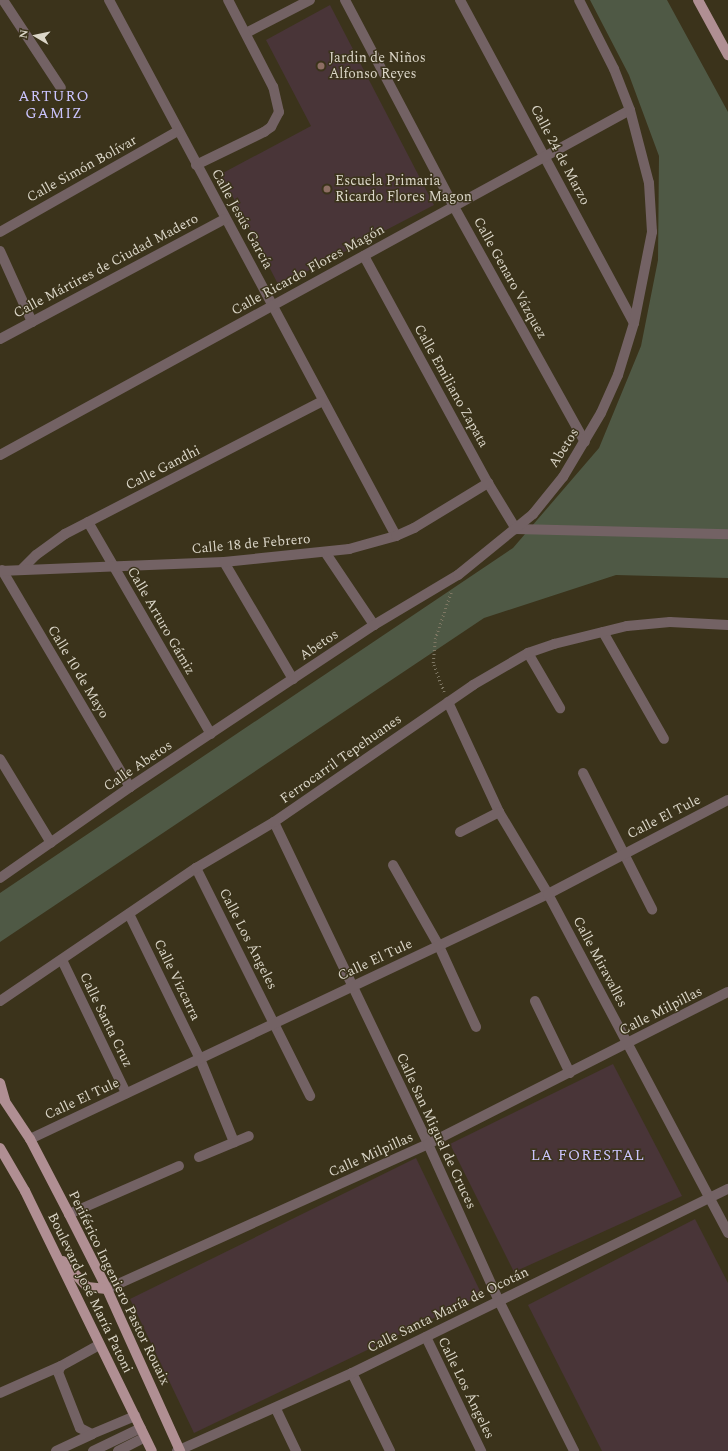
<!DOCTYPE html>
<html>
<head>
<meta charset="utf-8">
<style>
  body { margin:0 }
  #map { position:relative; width:728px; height:1451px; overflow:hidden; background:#3b331b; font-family:Spectral,serif }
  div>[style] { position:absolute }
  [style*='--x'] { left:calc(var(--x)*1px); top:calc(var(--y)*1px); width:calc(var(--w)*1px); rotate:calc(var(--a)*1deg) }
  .education>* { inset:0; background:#493538 }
  .green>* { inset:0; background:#4f5945 }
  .path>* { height:2.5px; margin-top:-1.25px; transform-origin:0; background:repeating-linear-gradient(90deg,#7e7763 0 1px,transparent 0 4px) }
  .minor>* { height:10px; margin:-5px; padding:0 5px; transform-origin:5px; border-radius:5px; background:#736264 }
  .major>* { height:10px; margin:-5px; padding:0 5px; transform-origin:5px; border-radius:5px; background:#b08f93 }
  .dots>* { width:11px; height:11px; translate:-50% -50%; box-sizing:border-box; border:2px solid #3b331b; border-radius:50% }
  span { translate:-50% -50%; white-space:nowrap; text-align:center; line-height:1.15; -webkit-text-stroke:3px #3b331b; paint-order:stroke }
  .poi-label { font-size:14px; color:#dbd6c8 }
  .left { translate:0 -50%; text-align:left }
  .street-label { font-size:14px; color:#dbd6c8 }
  .neighbourhood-label { font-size:15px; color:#cbc4fe; letter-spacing:1px }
  .north { position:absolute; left:16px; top:16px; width:40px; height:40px; -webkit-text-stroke:3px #3b331b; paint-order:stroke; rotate:279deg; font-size:11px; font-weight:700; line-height:16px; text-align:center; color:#dbd6c8 }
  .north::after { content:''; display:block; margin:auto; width:14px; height:18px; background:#dbd6c8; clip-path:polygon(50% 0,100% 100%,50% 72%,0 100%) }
</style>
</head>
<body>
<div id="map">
  <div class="education">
    <div style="clip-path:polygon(330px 5px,434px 205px,279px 286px,221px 174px,311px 126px,266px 40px)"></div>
    <div style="clip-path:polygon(613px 1064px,682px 1196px,514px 1272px,450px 1144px)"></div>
    <div style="clip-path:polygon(416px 1158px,482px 1295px,194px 1433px,130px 1299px)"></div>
    <div style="clip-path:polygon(695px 1219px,728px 1283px,728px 1451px,602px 1451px,528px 1305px)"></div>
  </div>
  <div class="green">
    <div style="clip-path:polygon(590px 0,667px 0,728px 112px,728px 578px,616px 575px,484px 618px,0 942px,0 893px,513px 548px,599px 448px,641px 346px,658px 260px,659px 156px,629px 75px)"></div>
  </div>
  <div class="path">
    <div style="--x:444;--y:692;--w:31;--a:-111"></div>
    <div style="--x:433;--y:663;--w:24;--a:-85"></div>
    <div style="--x:435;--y:639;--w:50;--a:-71.2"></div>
  </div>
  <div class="minor">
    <div style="--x:3;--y:0;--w:105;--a:56.6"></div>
    <div style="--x:109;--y:0;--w:608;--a:61.83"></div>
    <div style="--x:345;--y:0;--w:232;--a:62.2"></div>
    <div style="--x:453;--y:205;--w:271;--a:60.9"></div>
    <div style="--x:460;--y:0;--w:367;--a:61.7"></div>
    <div style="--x:246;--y:33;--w:72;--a:-27.3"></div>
    <div style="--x:196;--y:165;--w:76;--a:-25.9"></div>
    <div style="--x:264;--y:132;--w:9;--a:-36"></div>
    <div style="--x:271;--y:127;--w:17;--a:-62"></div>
    <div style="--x:279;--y:112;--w:26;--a:-103"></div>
    <div style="--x:273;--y:87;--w:98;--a:-117.3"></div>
    <div style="--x:0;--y:232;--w:205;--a:-29.6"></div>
    <div style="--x:0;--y:251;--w:78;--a:65.7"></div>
    <div style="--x:364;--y:256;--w:259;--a:61.4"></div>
    <div style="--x:488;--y:483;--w:54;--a:58.7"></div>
    <div style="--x:516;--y:529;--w:212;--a:1.4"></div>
    <div style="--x:0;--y:339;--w:255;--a:-28.1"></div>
    <div style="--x:0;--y:455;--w:718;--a:-28.71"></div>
    <div style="--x:88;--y:522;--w:245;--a:59.9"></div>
    <div style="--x:325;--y:552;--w:88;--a:56.1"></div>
    <div style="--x:224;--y:562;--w:136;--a:59.5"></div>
    <div style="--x:23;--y:568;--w:18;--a:-45"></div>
    <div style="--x:36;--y:555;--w:36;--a:-36"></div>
    <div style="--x:65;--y:534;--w:290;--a:-27.3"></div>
    <div style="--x:2;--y:570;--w:252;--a:59.5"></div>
    <div style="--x:0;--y:571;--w:224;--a:-2.3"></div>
    <div style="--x:224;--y:562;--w:126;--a:-5.9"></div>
    <div style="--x:349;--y:549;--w:49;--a:-15.5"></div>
    <div style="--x:396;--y:536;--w:20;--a:-24"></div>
    <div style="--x:414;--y:528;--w:87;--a:-31.3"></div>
    <div style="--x:603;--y:632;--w:123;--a:60.3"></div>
    <div style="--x:528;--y:653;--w:64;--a:59.8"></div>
    <div style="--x:448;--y:702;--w:121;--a:65.1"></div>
    <div style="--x:499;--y:812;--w:96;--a:59.1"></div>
    <div style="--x:548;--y:894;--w:384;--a:62"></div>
    <div style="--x:0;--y:759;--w:98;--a:58.7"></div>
    <div style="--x:583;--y:773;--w:153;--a:63.1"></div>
    <div style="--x:274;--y:822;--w:357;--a:64.4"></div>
    <div style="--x:428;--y:1144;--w:172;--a:65.7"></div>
    <div style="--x:499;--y:1301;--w:168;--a:63.4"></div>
    <div style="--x:460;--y:832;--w:44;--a:-27.1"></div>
    <div style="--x:393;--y:865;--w:93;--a:60.4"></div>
    <div style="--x:439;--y:946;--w:89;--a:65.4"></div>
    <div style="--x:196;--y:868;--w:255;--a:63.4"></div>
    <div style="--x:0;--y:878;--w:159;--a:-35"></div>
    <div style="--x:130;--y:787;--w:293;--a:-33.6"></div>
    <div style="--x:374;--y:625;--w:98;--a:-30.8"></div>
    <div style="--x:458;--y:575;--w:97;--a:-39.1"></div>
    <div style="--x:533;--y:514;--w:48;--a:-51"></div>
    <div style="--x:563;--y:477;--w:74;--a:-59.3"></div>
    <div style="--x:601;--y:413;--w:42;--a:-65.9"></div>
    <div style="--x:618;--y:375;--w:54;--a:-72.9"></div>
    <div style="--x:634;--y:323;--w:93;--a:-78.8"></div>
    <div style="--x:652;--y:232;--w:49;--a:-93.5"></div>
    <div style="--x:649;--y:183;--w:75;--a:-104.6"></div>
    <div style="--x:630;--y:110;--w:44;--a:-111.3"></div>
    <div style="--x:614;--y:69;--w:77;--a:-116.9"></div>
    <div style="--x:129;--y:914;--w:161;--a:63.9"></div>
    <div style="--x:200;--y:1059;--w:90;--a:67.7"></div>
    <div style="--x:62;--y:960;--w:148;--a:64.3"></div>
    <div style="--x:0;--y:1001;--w:237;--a:-34.2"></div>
    <div style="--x:196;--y:868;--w:91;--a:-30.5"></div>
    <div style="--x:274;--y:822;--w:242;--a:-34.5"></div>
    <div style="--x:473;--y:685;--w:64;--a:-30.2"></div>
    <div style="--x:528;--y:653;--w:28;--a:-19"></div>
    <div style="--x:554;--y:644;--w:75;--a:-13.9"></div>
    <div style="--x:627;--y:626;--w:43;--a:-5.3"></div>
    <div style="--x:670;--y:622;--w:58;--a:3"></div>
    <div style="--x:535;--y:1001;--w:80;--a:64.1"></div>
    <div style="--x:30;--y:1139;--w:573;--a:-25.31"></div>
    <div style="--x:548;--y:894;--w:203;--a:-27.6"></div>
    <div style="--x:199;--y:1157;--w:54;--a:-22.8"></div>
    <div style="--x:69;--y:1214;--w:120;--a:-23.6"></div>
    <div style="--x:107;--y:1289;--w:352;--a:-24.3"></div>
    <div style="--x:428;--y:1144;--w:336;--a:-26.9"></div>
    <div style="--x:426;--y:1337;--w:127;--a:64.2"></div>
    <div style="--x:99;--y:1345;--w:43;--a:151.1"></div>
    <div style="--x:61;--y:1366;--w:7;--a:117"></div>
    <div style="--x:58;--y:1372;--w:60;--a:68.6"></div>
    <div style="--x:80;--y:1428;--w:13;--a:27"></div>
    <div style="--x:92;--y:1434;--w:47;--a:-22.7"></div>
    <div style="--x:352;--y:1373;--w:87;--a:64"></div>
    <div style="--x:0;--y:1393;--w:67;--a:-23.9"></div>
    <div style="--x:276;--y:1409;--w:47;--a:64.5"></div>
    <div style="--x:56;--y:1451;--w:40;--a:-25"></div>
    <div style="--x:93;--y:1451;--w:53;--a:-25.6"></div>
    <div style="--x:118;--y:1451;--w:30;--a:-27"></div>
    <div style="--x:177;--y:1451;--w:192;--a:-24"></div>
    <div style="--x:352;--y:1373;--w:419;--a:-26.1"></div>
  </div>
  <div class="major">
    <div style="--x:698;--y:0;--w:63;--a:61.4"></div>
    <div style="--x:0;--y:1083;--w:18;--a:74"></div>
    <div style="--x:0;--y:1094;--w:54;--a:56.3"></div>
    <div style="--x:30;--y:1139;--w:85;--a:62.5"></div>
    <div style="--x:69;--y:1214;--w:84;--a:63.1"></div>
    <div style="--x:107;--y:1289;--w:178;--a:65.7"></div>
    <div style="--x:0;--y:1148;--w:50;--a:59.8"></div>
    <div style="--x:25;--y:1191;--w:289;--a:64"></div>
    <div style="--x:63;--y:1261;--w:35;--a:47"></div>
    <div style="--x:87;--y:1287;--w:20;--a:6"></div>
  </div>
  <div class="dots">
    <div style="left:321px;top:66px;background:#8d6e63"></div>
    <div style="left:327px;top:189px;background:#8d6e63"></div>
  </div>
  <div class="poi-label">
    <span class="left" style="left:329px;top:66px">Jardin de Niños<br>Alfonso Reyes</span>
    <span class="left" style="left:335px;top:189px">Escuela Primaria<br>Ricardo Flores Magon</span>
  </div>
  <div class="street-label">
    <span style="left:560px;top:155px;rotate:62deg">Calle 24 de Marzo</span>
    <span style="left:82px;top:169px;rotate:-29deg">Calle Simón Bolívar</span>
    <span style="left:242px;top:219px;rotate:61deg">Calle Jesús García</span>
    <span style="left:106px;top:266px;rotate:-28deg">Calle Mártires de Ciudad Madero</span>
    <span style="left:308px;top:270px;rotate:-29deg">Calle Ricardo Flores Magón</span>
    <span style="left:510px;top:278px;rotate:61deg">Calle Genaro Vázquez</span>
    <span style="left:451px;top:386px;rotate:61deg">Calle Emiliano Zapata</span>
    <span style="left:564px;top:448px;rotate:-58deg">Abetos</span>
    <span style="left:163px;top:468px;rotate:-27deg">Calle Gandhi</span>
    <span style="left:251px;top:544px;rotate:-5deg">Calle 18 de Febrero</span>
    <span style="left:161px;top:621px;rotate:60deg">Calle Arturo Gámiz</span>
    <span style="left:319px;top:645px;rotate:-34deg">Abetos</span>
    <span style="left:78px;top:672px;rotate:59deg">Calle 10 de Mayo</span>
    <span style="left:341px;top:759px;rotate:-35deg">Ferrocarril Tepehuanes</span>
    <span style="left:138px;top:766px;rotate:-34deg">Calle Abetos</span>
    <span style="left:664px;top:817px;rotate:-27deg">Calle El Tule</span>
    <span style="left:248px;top:939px;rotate:63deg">Calle Los Ángeles</span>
    <span style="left:375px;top:960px;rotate:-25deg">Calle El Tule</span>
    <span style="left:600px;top:962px;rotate:62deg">Calle Miravalles</span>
    <span style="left:177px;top:980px;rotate:64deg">Calle Vizcarra</span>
    <span style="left:661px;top:1011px;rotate:-27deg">Calle Milpillas</span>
    <span style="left:106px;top:1020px;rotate:64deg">Calle Santa Cruz</span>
    <span style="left:82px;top:1099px;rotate:-25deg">Calle El Tule</span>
    <span style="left:436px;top:1131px;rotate:65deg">Calle San Miguel de Cruces</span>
    <span style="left:371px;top:1155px;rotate:-24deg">Calle Milpillas</span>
    <span style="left:119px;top:1288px;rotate:64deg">Periférico Ingeniero Pastor Rouaix</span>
    <span style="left:90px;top:1293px;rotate:64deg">Boulevard José María Patoni</span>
    <span style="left:448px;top:1310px;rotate:-26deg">Calle Santa María de Ocotán</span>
    <span style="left:466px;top:1388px;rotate:64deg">Calle Los Ángeles</span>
  </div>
  <div class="neighbourhood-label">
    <span style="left:54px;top:105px">ARTURO<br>GAMIZ</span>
    <span style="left:588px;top:1156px">LA FORESTAL</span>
  </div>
  <div class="north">N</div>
</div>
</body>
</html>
